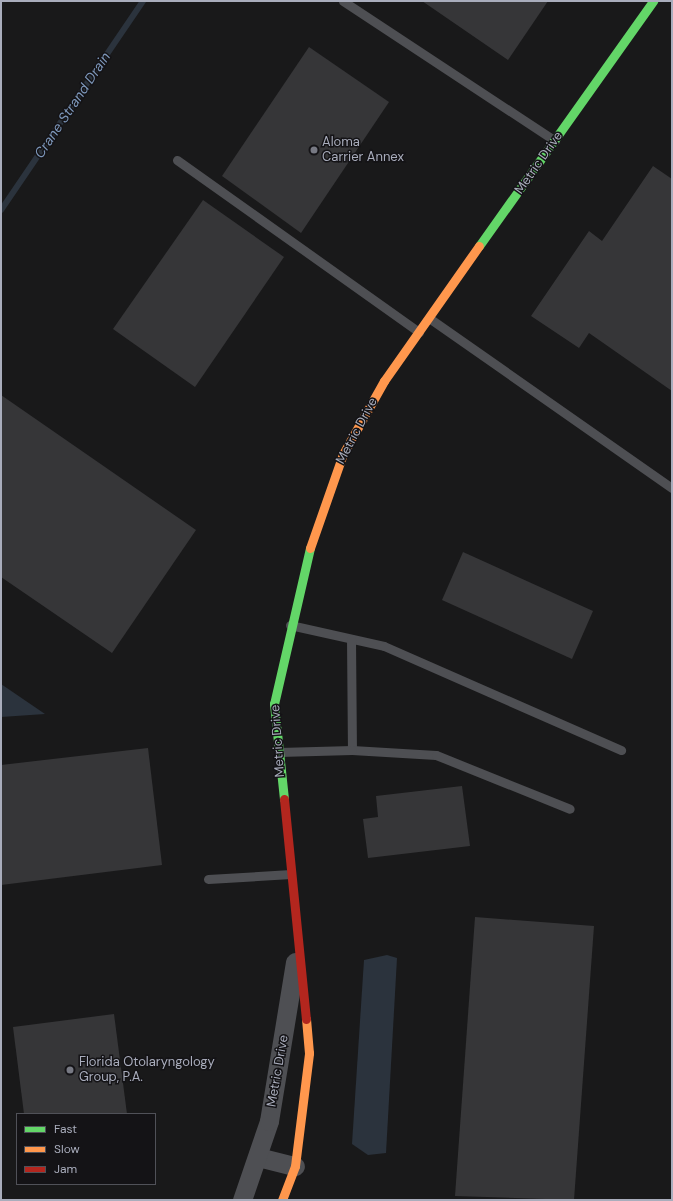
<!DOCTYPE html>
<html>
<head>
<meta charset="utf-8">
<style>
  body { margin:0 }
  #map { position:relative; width:673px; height:1201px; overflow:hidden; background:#19191a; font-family:"DM Sans",sans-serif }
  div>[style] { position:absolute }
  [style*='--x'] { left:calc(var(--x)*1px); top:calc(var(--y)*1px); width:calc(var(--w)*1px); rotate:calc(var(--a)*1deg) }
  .water>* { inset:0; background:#2b333d }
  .stream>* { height:6px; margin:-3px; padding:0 3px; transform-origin:3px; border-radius:3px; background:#2b333d }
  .building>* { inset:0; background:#363638 }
  .lane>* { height:9px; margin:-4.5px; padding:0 4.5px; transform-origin:4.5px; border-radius:4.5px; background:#4e4f53 }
  .street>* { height:19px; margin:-9.5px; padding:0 9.5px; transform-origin:9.5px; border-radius:9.5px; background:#4e4f53 }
  .fast>* { height:9px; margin:-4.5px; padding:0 4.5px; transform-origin:4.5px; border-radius:4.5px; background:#63d668 }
  .slow>* { height:9px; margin:-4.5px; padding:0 4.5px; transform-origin:4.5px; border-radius:4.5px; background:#ff974d }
  .jam>* { height:9px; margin:-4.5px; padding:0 4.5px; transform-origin:4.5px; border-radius:4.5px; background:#b3261e }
  .dots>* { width:11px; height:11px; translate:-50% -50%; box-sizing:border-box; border:2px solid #141316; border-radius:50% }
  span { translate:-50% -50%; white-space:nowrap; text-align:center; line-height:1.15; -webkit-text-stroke:3px #141316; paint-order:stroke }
  .poi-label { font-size:13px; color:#a9adbc }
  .left { translate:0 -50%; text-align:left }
  .street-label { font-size:13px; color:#a9adbc }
  .water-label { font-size:14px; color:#7d97ba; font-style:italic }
  .frame { position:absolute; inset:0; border:2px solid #a9adbc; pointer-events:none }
  .legend { position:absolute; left:16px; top:1113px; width:140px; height:72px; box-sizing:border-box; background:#141316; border:1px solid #505158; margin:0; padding:5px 7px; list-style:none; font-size:12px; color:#a9adbc }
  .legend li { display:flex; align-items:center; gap:8px; height:20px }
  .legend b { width:20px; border:1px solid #505158 }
</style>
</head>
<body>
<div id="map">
  <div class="water">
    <div style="clip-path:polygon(1px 684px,45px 714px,1px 717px)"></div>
    <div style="clip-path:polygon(387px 955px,397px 958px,386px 1153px,368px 1155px,352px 1144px,364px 960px)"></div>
  </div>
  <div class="stream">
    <div style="--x:1;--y:210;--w:253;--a:-55.8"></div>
  </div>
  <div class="building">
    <div style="clip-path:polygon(422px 1px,548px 1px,508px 60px)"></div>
    <div style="clip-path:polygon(309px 47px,389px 102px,301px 233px,222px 176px)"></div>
    <div style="clip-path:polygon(653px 166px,672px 179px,672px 391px,589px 333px,579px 348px,531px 316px,589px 231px,602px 241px)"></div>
    <div style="clip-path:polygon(203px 200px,284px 257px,195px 387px,113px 329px)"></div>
    <div style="clip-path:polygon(1px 395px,196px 530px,112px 653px,1px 577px)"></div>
    <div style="clip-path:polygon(463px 552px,593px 611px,572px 659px,442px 600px)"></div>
    <div style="clip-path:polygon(148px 748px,162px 865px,1px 885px,1px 765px)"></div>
    <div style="clip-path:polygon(462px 786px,470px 846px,368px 858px,363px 819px,378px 817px,376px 796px)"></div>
    <div style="clip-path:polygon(475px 917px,594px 926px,574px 1200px,455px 1196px)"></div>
    <div style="clip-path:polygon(114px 1014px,127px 1114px,24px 1114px,13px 1027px)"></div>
  </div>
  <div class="lane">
    <div style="--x:343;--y:1;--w:254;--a:33.4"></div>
    <div style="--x:177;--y:160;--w:297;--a:35.4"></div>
    <div style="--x:429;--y:318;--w:297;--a:35"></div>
    <div style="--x:290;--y:625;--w:96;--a:12.6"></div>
    <div style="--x:384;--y:646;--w:259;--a:23.7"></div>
    <div style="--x:351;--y:639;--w:111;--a:89.5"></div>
    <div style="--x:352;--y:750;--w:84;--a:3.4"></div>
    <div style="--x:436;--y:755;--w:144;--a:21.9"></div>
    <div style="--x:279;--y:752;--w:73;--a:-1.6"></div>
    <div style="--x:208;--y:879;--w:83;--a:-3.4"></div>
  </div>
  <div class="street">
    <div style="--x:258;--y:1157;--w:38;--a:14"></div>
    <div style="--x:242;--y:1200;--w:83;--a:-71.1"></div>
    <div style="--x:269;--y:1121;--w:161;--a:-80.7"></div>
  </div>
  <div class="fast">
    <div style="--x:479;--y:246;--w:301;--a:-54.6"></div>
    <div style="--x:284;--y:799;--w:96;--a:-96"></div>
    <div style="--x:274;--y:704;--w:160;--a:-77"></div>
  </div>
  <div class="slow">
    <div style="--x:310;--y:548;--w:100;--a:-70.7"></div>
    <div style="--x:343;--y:454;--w:84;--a:-60.7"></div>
    <div style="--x:384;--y:381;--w:165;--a:-54.9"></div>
    <div style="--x:282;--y:1200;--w:36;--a:-69"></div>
    <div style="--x:295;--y:1166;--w:114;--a:-82.9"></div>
    <div style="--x:309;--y:1053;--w:34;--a:-95"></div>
  </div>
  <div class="jam">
    <div style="--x:284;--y:799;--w:221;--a:84.3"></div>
  </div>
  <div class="dots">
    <div style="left:314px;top:150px;background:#777983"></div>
    <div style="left:70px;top:1070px;background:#777983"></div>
  </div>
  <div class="poi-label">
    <span class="left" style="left:322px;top:150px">Aloma<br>Carrier Annex</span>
    <span class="left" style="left:79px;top:1070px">Florida Otolaryngology<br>Group, P.A.</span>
  </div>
  <div class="street-label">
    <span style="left:539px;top:163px;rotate:-55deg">Metric Drive</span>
    <span style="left:357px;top:431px;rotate:-62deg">Metric Drive</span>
    <span style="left:278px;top:741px;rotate:-94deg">Metric Drive</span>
    <span style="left:278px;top:1071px;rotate:-80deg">Metric Drive</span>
  </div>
  <div class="water-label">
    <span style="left:72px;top:105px;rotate:-56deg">Crane Strand Drain</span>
  </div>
  <div class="frame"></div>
  <ul class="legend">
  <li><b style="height:5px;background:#63d668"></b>Fast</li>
  <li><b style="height:5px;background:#ff974d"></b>Slow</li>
  <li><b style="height:5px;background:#b3261e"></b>Jam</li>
  </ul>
</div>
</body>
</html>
